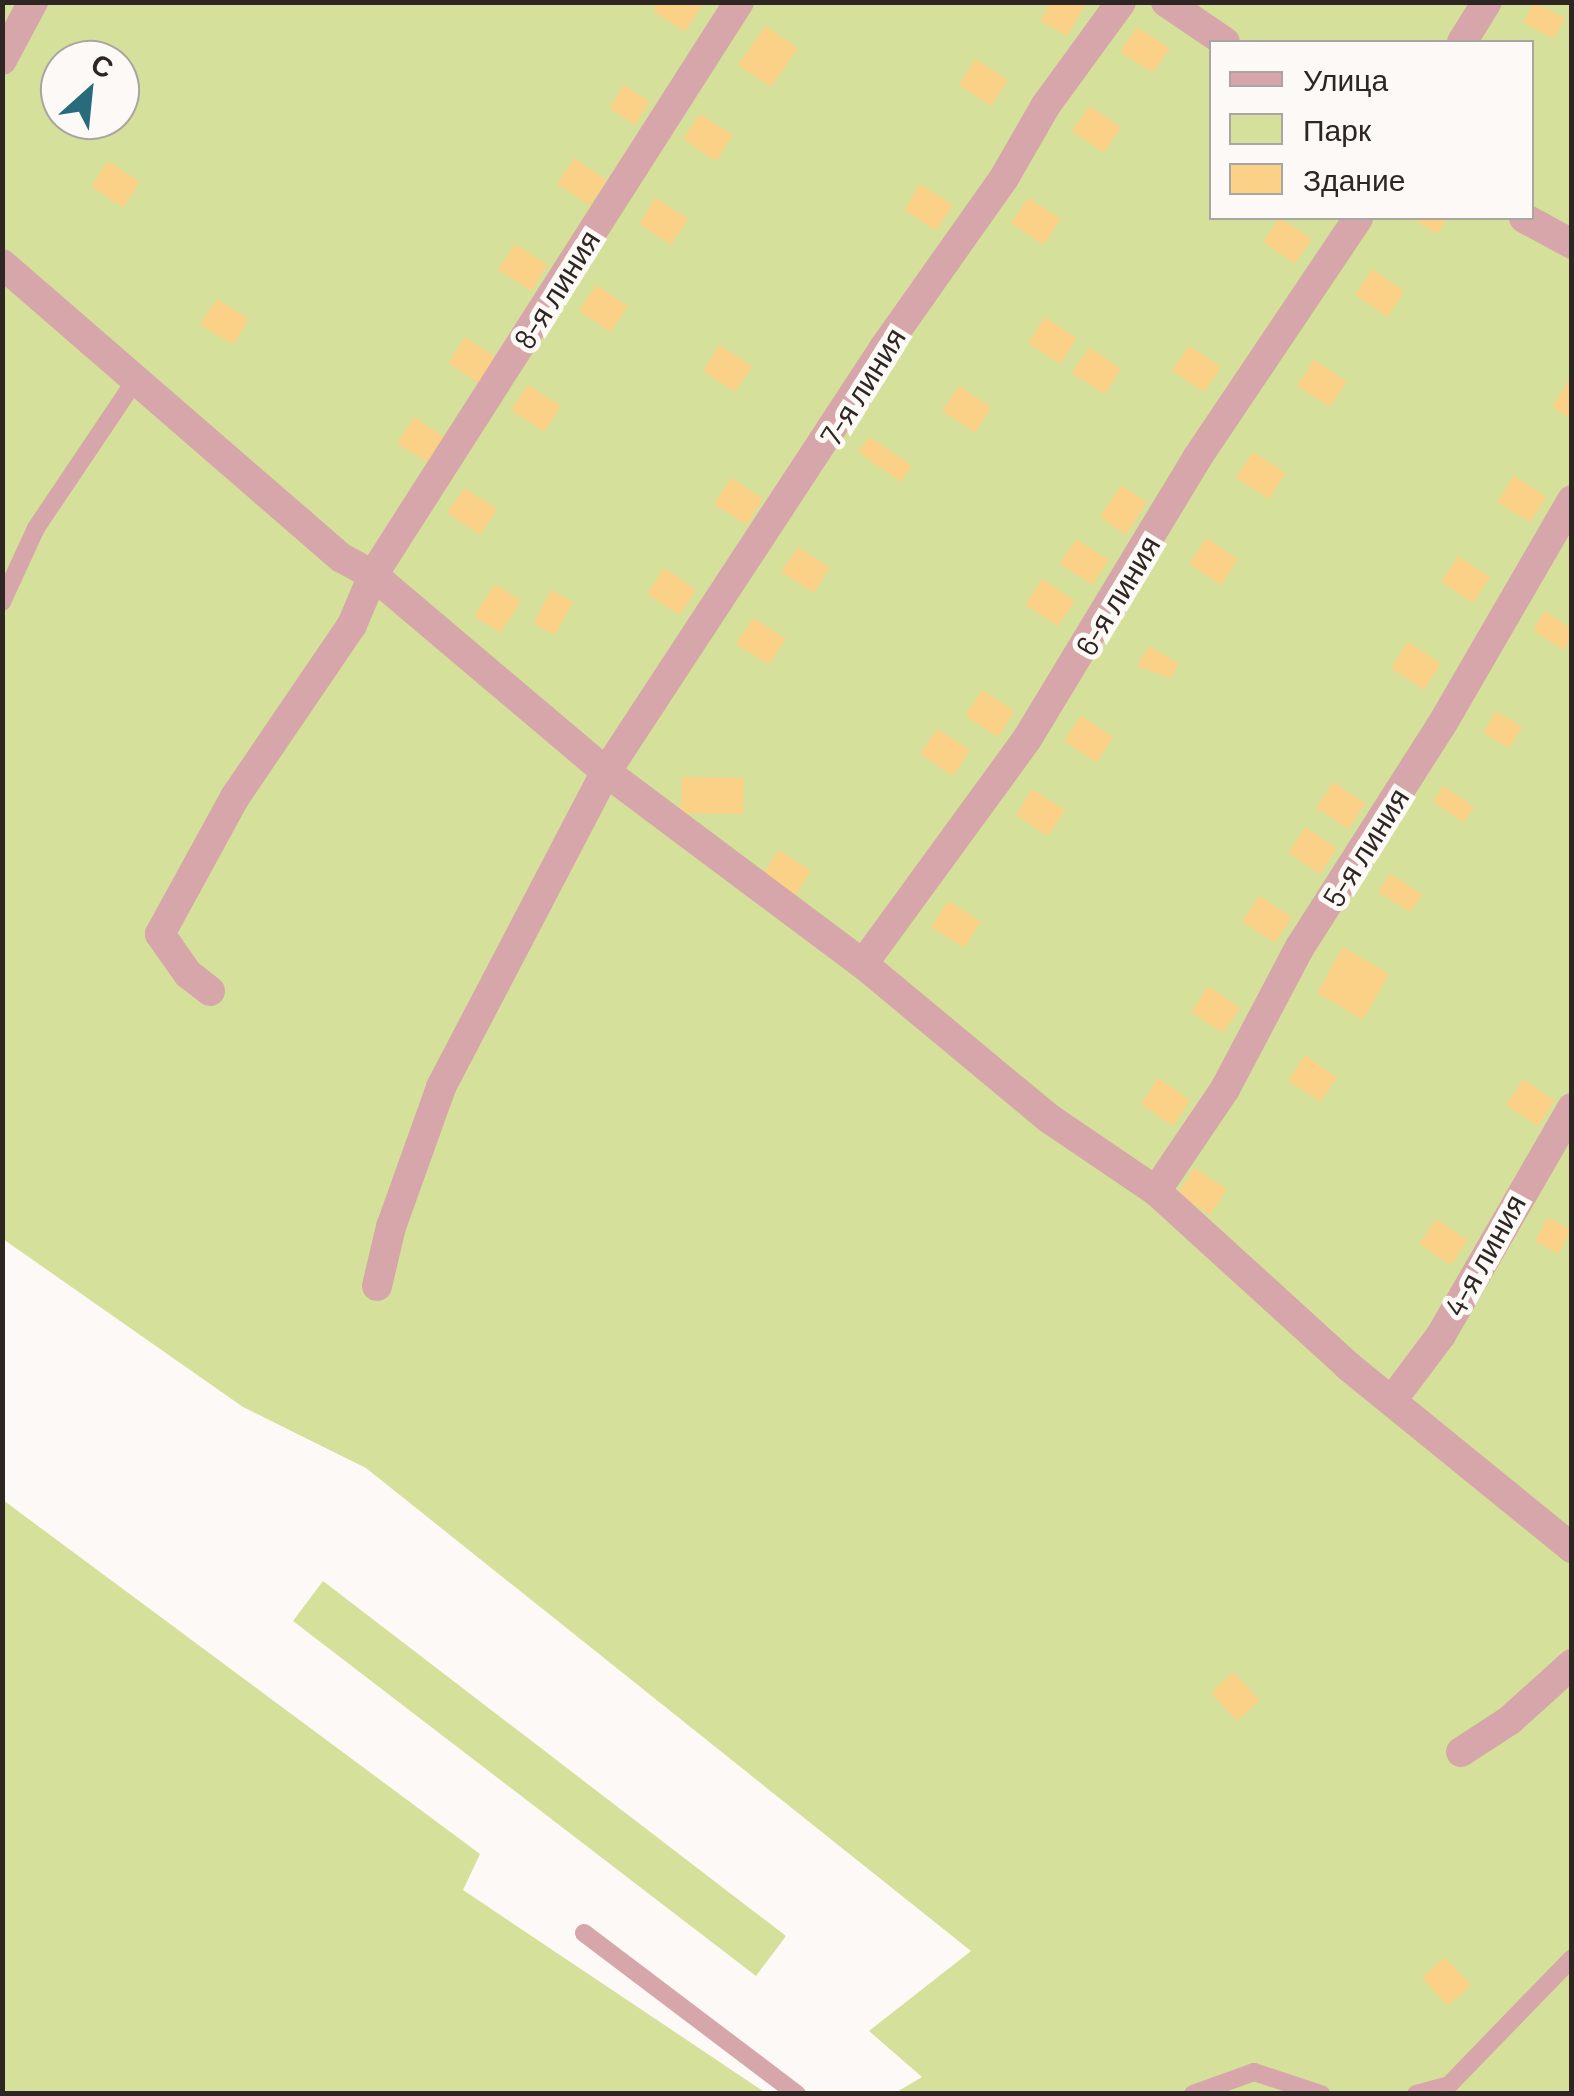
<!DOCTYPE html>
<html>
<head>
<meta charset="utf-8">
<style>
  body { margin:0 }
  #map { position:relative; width:1574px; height:2096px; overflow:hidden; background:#fdf9f7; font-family:Barlow,sans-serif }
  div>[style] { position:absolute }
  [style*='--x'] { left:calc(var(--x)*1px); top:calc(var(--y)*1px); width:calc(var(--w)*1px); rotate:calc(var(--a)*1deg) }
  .green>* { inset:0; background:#d5e09a }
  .building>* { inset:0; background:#fbd187 }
  .lane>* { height:18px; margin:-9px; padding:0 9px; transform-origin:9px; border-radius:9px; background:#d7a6aa }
  .street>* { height:30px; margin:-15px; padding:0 15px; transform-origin:15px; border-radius:15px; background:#d7a6aa }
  span { translate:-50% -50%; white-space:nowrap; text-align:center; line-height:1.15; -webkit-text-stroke:10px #fdf9f7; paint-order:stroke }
  .street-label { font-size:30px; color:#2d2622 }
  .frame { position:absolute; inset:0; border:5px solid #2d2622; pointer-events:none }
  .legend { position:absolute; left:1209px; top:40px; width:325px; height:180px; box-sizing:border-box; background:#fdf9f7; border:2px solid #aaa5a2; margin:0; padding:12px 18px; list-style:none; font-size:30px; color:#2d2622 }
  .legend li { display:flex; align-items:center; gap:20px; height:50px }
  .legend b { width:50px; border:2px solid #aaa5a2 }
  .north { position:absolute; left:40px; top:40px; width:100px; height:100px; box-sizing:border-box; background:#fdf9f7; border:2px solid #aaa5a2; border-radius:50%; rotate:27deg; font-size:28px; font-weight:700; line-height:40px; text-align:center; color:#2d2622 }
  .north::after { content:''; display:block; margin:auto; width:35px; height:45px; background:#276b7c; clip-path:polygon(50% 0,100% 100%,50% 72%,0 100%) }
</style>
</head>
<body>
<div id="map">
  <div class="green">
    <div style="clip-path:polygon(evenodd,2px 3px,1571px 3px,1571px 2093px,895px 2093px,922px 2077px,869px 2031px,971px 1951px,366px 1468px,243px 1407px,3px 1239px,2px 3px,1212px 42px,1532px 42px,1532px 218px,1212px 218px,1212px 42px,2px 3px,60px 60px,120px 60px,120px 120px,60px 120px,60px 60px)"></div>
    <div style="clip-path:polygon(3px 1500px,480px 1854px,463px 1890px,766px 2093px,3px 2093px)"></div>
    <div style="clip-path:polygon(323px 1581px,786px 1936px,756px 1976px,293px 1621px)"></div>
  </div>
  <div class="building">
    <div style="clip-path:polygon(658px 2px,696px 2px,702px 6px,685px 32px,653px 11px)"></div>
    <div style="clip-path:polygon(1051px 2px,1087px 2px,1067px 36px,1040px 21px)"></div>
    <div style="clip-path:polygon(1534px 2px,1565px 18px,1553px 39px,1523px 22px)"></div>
    <div style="clip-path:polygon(765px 26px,798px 48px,771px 87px,738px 65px)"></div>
    <div style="clip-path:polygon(1137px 27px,1170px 48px,1153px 73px,1120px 52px)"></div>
    <div style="clip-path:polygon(975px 59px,1008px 80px,991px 106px,959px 85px)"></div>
    <div style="clip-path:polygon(624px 85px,650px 102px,635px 125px,609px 108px)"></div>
    <div style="clip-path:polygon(1089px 106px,1121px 127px,1104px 153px,1072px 131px)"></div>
    <div style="clip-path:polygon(700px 114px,733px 135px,716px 161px,683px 139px)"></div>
    <div style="clip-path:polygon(574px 158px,607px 180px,590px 205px,557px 184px)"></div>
    <div style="clip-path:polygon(108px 161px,140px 182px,123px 208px,91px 186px)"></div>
    <div style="clip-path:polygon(920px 184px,953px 205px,936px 231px,904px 210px)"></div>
    <div style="clip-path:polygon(655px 198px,688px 219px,671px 245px,639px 224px)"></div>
    <div style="clip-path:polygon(1028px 198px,1061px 219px,1044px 245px,1011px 223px)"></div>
    <div style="clip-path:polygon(1279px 218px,1312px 238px,1295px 264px,1263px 242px)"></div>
    <div style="clip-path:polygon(1411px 218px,1447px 218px,1437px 234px)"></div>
    <div style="clip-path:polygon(515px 244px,548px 265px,531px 291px,498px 270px)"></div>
    <div style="clip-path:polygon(1372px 269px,1404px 291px,1388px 317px,1355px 295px)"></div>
    <div style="clip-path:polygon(596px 285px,628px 306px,611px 332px,579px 311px)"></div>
    <div style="clip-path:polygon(217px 299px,249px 319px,233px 345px,200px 324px)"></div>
    <div style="clip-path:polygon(1045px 317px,1077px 338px,1060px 364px,1028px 343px)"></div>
    <div style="clip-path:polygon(465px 337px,497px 358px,480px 384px,448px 363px)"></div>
    <div style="clip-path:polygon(719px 345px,752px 366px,735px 392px,703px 371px)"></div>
    <div style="clip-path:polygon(1189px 346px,1221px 367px,1204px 392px,1172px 371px)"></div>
    <div style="clip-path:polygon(1089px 347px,1121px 369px,1105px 394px,1072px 373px)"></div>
    <div style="clip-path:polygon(1314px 360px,1347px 382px,1330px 407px,1297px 386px)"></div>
    <div style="clip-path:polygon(1568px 381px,1572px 383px,1572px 420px,1552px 407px)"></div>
    <div style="clip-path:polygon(528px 385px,561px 406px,544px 432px,511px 410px)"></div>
    <div style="clip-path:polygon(959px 386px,991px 407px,975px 433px,942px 411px)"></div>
    <div style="clip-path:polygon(414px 417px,446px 438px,430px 464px,397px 443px)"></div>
    <div style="clip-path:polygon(869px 437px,912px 466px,901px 482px,858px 452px)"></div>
    <div style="clip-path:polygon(1253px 452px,1286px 473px,1269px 499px,1236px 478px)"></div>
    <div style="clip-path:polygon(1514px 476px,1547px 497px,1530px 522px,1497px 502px)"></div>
    <div style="clip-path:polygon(731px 478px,763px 499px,746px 525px,714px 504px)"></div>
    <div style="clip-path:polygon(1121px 485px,1147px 502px,1126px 535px,1100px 517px)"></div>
    <div style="clip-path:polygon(464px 488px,497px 509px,480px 535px,447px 513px)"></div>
    <div style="clip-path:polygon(1206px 538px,1238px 559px,1221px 585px,1189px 564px)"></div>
    <div style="clip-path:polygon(1076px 539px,1109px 560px,1092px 585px,1060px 564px)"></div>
    <div style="clip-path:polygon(798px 547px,830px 567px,814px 593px,781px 572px)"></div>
    <div style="clip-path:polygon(1458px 556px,1490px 577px,1473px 603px,1441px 582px)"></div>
    <div style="clip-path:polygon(664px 568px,696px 590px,680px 615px,647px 594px)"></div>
    <div style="clip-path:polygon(1042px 579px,1075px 601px,1058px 626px,1025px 605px)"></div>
    <div style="clip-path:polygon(495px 584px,521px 601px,500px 633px,474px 616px)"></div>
    <div style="clip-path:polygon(551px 590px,573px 602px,555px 635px,533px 624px)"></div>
    <div style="clip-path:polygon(1545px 611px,1572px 629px,1565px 651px,1533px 630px)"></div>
    <div style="clip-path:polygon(753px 618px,786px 639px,769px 665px,736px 644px)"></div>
    <div style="clip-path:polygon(1408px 642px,1441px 664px,1424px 690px,1391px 668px)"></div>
    <div style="clip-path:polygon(1149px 646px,1179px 664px,1170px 678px,1137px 666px)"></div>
    <div style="clip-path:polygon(982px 690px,1015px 711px,998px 737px,965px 716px)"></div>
    <div style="clip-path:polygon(1496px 711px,1522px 727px,1509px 748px,1483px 733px)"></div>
    <div style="clip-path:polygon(1081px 716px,1113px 737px,1097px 763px,1064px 741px)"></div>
    <div style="clip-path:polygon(937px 729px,970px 750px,953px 776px,920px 754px)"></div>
    <div style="clip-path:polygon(682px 777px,744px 778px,743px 814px,681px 813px)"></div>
    <div style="clip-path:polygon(1333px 782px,1365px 803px,1349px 829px,1316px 808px)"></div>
    <div style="clip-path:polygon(1443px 786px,1474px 807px,1464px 823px,1433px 802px)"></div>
    <div style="clip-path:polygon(1032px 789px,1065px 810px,1048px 836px,1016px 815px)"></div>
    <div style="clip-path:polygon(1305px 827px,1337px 848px,1320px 874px,1288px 853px)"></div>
    <div style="clip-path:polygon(779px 850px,811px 871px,794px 897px,762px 876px)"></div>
    <div style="clip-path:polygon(1390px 874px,1422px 894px,1411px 912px,1378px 892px)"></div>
    <div style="clip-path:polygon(1259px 896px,1292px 917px,1275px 943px,1242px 922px)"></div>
    <div style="clip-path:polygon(948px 901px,981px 922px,964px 948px,931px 927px)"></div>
    <div style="clip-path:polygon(1343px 947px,1389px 974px,1363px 1020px,1317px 993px)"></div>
    <div style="clip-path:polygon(1208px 986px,1240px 1008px,1223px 1033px,1191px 1012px)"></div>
    <div style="clip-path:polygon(1305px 1055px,1337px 1077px,1321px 1102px,1288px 1081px)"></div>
    <div style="clip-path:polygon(1158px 1078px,1190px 1100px,1173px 1126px,1141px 1104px)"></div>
    <div style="clip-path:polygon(1523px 1079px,1555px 1101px,1538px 1126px,1506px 1105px)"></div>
    <div style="clip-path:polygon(1194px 1168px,1227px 1189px,1210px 1215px,1178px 1194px)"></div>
    <div style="clip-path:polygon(1548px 1217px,1571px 1230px,1558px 1254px,1535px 1241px)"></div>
    <div style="clip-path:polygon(1436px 1219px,1468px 1240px,1451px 1265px,1419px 1244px)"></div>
    <div style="clip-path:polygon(1233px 1672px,1260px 1700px,1237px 1721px,1211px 1693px)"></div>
    <div style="clip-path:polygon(1444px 1957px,1471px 1985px,1448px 2006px,1422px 1978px)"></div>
  </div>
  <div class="lane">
    <div style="--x:2;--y:602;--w:81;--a:-65.3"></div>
    <div style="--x:36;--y:528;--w:176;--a:-56.1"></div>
    <div style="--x:584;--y:1933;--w:267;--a:37.1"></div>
    <div style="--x:1193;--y:2094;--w:65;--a:-19.8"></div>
    <div style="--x:1254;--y:2072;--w:71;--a:18.2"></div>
    <div style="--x:1416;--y:2094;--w:34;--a:-15"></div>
    <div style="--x:1449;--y:2085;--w:177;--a:-45.9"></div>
  </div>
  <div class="street">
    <div style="--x:1166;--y:2;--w:71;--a:34.1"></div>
    <div style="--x:1462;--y:42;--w:47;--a:-58"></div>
    <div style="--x:2;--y:60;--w:66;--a:-61.9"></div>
    <div style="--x:1524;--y:218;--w:55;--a:28.4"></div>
    <div style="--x:2;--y:264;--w:449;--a:40.9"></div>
    <div style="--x:342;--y:558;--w:35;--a:29"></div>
    <div style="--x:373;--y:575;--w:305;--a:40.2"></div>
    <div style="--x:606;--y:772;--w:321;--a:36.8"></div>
    <div style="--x:863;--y:964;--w:239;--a:39.7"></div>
    <div style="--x:1047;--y:1117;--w:132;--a:34.2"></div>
    <div style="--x:1156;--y:1191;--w:260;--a:42.3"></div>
    <div style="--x:1348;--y:1366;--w:289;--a:39.1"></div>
    <div style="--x:863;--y:964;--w:278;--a:-53.9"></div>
    <div style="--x:1027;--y:739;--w:328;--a:-58.8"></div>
    <div style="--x:1197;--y:458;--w:289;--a:-56.1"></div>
    <div style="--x:210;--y:991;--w:28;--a:-142"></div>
    <div style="--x:188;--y:974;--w:49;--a:-125"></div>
    <div style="--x:160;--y:934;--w:156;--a:-61.3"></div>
    <div style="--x:235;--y:797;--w:208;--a:-55.8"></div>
    <div style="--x:352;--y:625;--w:54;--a:-67.2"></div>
    <div style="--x:373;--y:575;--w:680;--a:-57.43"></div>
    <div style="--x:1156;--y:1191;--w:123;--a:-55.9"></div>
    <div style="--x:1225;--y:1089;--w:161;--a:-62.2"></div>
    <div style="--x:1300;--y:947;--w:262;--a:-57.5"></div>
    <div style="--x:1441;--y:726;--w:261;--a:-59.9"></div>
    <div style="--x:377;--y:1286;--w:61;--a:-76.7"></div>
    <div style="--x:391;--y:1227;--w:149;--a:-70.3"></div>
    <div style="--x:441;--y:1087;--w:356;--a:-62.4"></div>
    <div style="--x:606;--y:772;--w:507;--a:-56.75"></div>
    <div style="--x:884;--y:348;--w:208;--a:-54.8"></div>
    <div style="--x:1004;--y:178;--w:84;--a:-60.1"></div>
    <div style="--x:1046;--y:105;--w:127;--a:-53.9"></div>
    <div style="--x:1393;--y:1399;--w:80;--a:-53.1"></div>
    <div style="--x:1441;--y:1335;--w:262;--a:-60"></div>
    <div style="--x:1461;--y:1752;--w:59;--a:-33.1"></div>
    <div style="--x:1510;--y:1720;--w:84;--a:-42.1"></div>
  </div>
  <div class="street-label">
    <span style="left:556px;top:289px;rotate:-58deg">8-я линия</span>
    <span style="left:862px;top:386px;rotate:-58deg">7-я линия</span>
    <span style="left:1117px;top:595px;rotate:-59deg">6-я линия</span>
    <span style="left:1365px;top:847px;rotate:-58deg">5-я линия</span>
    <span style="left:1484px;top:1255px;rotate:-61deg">4-я линия</span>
  </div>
  <div class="frame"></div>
  <ul class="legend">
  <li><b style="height:12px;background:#d7a6aa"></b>Улица</li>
  <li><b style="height:28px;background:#d5e09a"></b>Парк</li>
  <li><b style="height:28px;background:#fbd187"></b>Здание</li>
  </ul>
  <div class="north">С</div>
</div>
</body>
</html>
